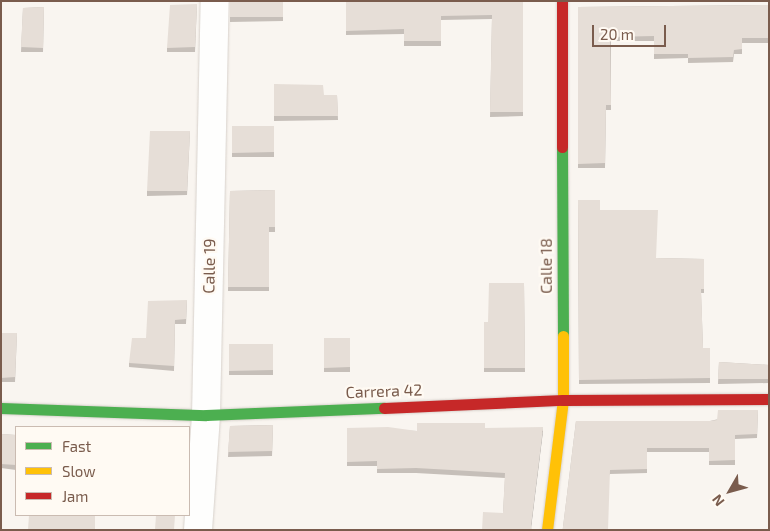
<!DOCTYPE html>
<html>
<head>
<meta charset="utf-8">
<style>
  body { margin:0 }
  #map { position:relative; width:770px; height:531px; overflow:hidden; background:#f9f5f0; font-family:"Exo 2",sans-serif }
  div>[style] { position:absolute }
  [style*='--x'] { left:calc(var(--x)*1px); top:calc(var(--y)*1px); width:calc(var(--w)*1px); rotate:calc(var(--a)*1deg) }
  .roads { filter:drop-shadow(0 0 1px #d7d1cb) drop-shadow(0 0 1px #d7d1cb) }
  .street>* { height:28px; margin:-14px; padding:0 14px; transform-origin:14px; border-radius:14px; background:#fefefd }
  .fast>* { height:11px; margin:-5.5px; padding:0 5.5px; transform-origin:5.5px; border-radius:5.5px; background:#4caf50 }
  .slow>* { height:11px; margin:-5.5px; padding:0 5.5px; transform-origin:5.5px; border-radius:5.5px; background:#ffc107 }
  .jam>* { height:11px; margin:-5.5px; padding:0 5.5px; transform-origin:5.5px; border-radius:5.5px; background:#c62828 }
  .wall>* { inset:0; background:#c6bfb9 }
  .shaded-wall>* { inset:0; background:#a19b96 }
  .building>* { inset:0; background:#e6ded7 }
  span { translate:-50% -50%; white-space:nowrap; text-align:center; line-height:1.15; -webkit-text-stroke:4.5px #fffaf3; paint-order:stroke }
  .street-label { font-size:16px; color:#7a5c4d }
  .frame { position:absolute; inset:0; border:2px solid #7a5c4d; pointer-events:none }
  .legend { position:absolute; left:15px; top:426px; width:175px; height:90px; box-sizing:border-box; background:#fffaf3; border:1px solid #cabbb1; margin:0; padding:6px 9px; list-style:none; font-size:15px; color:#7a5c4d }
  .legend li { display:flex; align-items:center; gap:10px; height:25px }
  .legend b { width:25px; border:1px solid #cabbb1 }
  .north { position:absolute; left:705px; top:466px; width:50px; height:50px; -webkit-text-stroke:4px #fffaf3; paint-order:stroke; rotate:232deg; font-size:14px; font-weight:700; line-height:20px; text-align:center; color:#7a5c4d }
  .north::after { content:''; display:block; margin:auto; width:18px; height:22px; background:#7a5c4d; clip-path:polygon(50% 0,100% 100%,50% 72%,0 100%) }
  .scale { position:absolute; left:592px; top:25px; width:74px; height:22px; box-sizing:border-box; border:2px solid #7a5c4d; border-top:0; padding-left:6px; font-size:15px; line-height:18px; white-space:nowrap; color:#7a5c4d; -webkit-text-stroke:4px #fffaf3; paint-order:stroke }
</style>
</head>
<body>
<div id="map">
  <div class="roads">
    <div class="street">
      <div style="--x:198;--y:530;--w:115;--a:-86"></div>
      <div style="--x:206;--y:415;--w:414;--a:-88.8"></div>
    </div>
    <div class="fast">
      <div style="--x:562;--y:147;--w:189;--a:89.7"></div>
      <div style="--x:1;--y:408;--w:205;--a:2"></div>
      <div style="--x:206;--y:415;--w:178;--a:-2.3"></div>
    </div>
    <div class="slow">
      <div style="--x:547;--y:530;--w:131;--a:-83"></div>
      <div style="--x:563;--y:400;--w:64;--a:-90"></div>
    </div>
    <div class="jam">
      <div style="--x:562;--y:1;--w:146;--a:90"></div>
      <div style="--x:384;--y:408;--w:179;--a:-2.6"></div>
      <div style="--x:563;--y:400;--w:206;--a:-0.3"></div>
    </div>
  </div>
  <div class="wall">
    <div style="clip-path:polygon(230px 1px,283px 1px,283px 21px,230px 22px)"></div>
    <div style="clip-path:polygon(346px 1px,523px 1px,523px 116px,490px 117px,492px 19px,441px 20px,441px 46px,404px 46px,404px 34px,346px 35px)"></div>
    <div style="clip-path:polygon(197px 4px,195px 52px,167px 52px,167px 48px)"></div>
    <div style="clip-path:polygon(769px 5px,769px 43px,742px 43px,742px 54px,734px 54px,733px 62px,688px 63px,688px 58px,654px 59px,654px 41px,611px 41px,611px 110px,606px 110px,605px 168px,578px 168px,578px 7px)"></div>
    <div style="clip-path:polygon(44px 7px,43px 52px,21px 52px,23px 8px)"></div>
    <div style="clip-path:polygon(274px 84px,324px 95px,337px 95px,338px 120px,274px 121px)"></div>
    <div style="clip-path:polygon(232px 126px,274px 126px,274px 157px,232px 157px)"></div>
    <div style="clip-path:polygon(190px 131px,187px 195px,147px 196px,147px 191px)"></div>
    <div style="clip-path:polygon(275px 190px,275px 232px,269px 232px,269px 291px,228px 291px,230px 191px)"></div>
    <div style="clip-path:polygon(578px 200px,600px 210px,656px 258px,704px 259px,704px 293px,701px 293px,703px 348px,710px 348px,710px 383px,579px 384px)"></div>
    <div style="clip-path:polygon(524px 283px,525px 372px,484px 372px,484px 322px,488px 322px)"></div>
    <div style="clip-path:polygon(187px 300px,186px 324px,175px 324px,174px 371px,129px 367px,129px 363px,146px 338px)"></div>
    <div style="clip-path:polygon(1px 333px,17px 333px,15px 382px,1px 382px)"></div>
    <div style="clip-path:polygon(324px 338px,350px 338px,350px 372px,324px 372px)"></div>
    <div style="clip-path:polygon(229px 344px,273px 344px,273px 375px,229px 375px)"></div>
    <div style="clip-path:polygon(719px 362px,769px 365px,769px 383px,718px 384px)"></div>
    <div style="clip-path:polygon(758px 410px,757px 438px,735px 439px,735px 465px,709px 465px,709px 452px,647px 452px,647px 473px,610px 474px,563px 527px,576px 421px,710px 421px)"></div>
    <div style="clip-path:polygon(273px 425px,272px 456px,228px 457px,230px 426px)"></div>
    <div style="clip-path:polygon(347px 428px,417px 431px,485px 428px,543px 431px,503px 513px,505px 478px,416px 473px,377px 473px,377px 466px,347px 466px)"></div>
    <div style="clip-path:polygon(1px 434px,16px 435px,16px 470px,1px 468px)"></div>
  </div>
  <div class="shaded-wall">
    <div style="clip-path:polygon(543px 427px,543px 431px,531px 528px,531px 524px)"></div>
  </div>
  <div class="building">
    <div style="clip-path:polygon(230px 1px,283px 1px,283px 17px,230px 17px)"></div>
    <div style="clip-path:polygon(346px 1px,523px 1px,523px 112px,490px 112px,492px 15px,441px 16px,441px 41px,404px 41px,404px 29px,346px 31px)"></div>
    <div style="clip-path:polygon(197px 4px,195px 47px,167px 48px,170px 5px)"></div>
    <div style="clip-path:polygon(769px 5px,769px 38px,742px 38px,742px 49px,734px 50px,733px 57px,688px 58px,688px 54px,654px 54px,654px 36px,610px 37px,611px 105px,606px 105px,605px 163px,578px 164px,578px 7px)"></div>
    <div style="clip-path:polygon(44px 7px,43px 48px,21px 47px,23px 8px)"></div>
    <div style="clip-path:polygon(274px 84px,323px 85px,324px 95px,337px 95px,338px 116px,274px 116px)"></div>
    <div style="clip-path:polygon(232px 126px,274px 126px,274px 152px,232px 153px)"></div>
    <div style="clip-path:polygon(150px 131px,190px 131px,187px 191px,147px 191px)"></div>
    <div style="clip-path:polygon(275px 190px,275px 227px,269px 227px,269px 287px,228px 287px,230px 191px)"></div>
    <div style="clip-path:polygon(578px 200px,600px 200px,600px 210px,658px 210px,656px 258px,704px 259px,704px 289px,701px 289px,703px 348px,710px 348px,710px 378px,579px 380px)"></div>
    <div style="clip-path:polygon(489px 283px,524px 283px,525px 368px,484px 368px,484px 322px,488px 322px)"></div>
    <div style="clip-path:polygon(187px 300px,186px 319px,175px 320px,174px 366px,129px 363px,132px 338px,146px 338px,148px 301px)"></div>
    <div style="clip-path:polygon(1px 333px,17px 333px,15px 377px,1px 378px)"></div>
    <div style="clip-path:polygon(324px 338px,350px 338px,350px 367px,324px 368px)"></div>
    <div style="clip-path:polygon(229px 344px,273px 344px,273px 370px,229px 371px)"></div>
    <div style="clip-path:polygon(719px 362px,769px 365px,769px 379px,718px 379px)"></div>
    <div style="clip-path:polygon(718px 410px,758px 410px,757px 434px,735px 435px,735px 460px,709px 461px,709px 448px,647px 448px,647px 469px,610px 470px,608px 530px,562px 530px,563px 527px,576px 421px,710px 421px,717px 420px)"></div>
    <div style="clip-path:polygon(417px 423px,485px 423px,485px 428px,543px 427px,531px 524px,532px 530px,482px 530px,483px 512px,503px 513px,505px 473px,416px 468px,377px 469px,377px 461px,347px 462px,347px 428px,388px 427px,417px 431px)"></div>
    <div style="clip-path:polygon(273px 425px,272px 451px,228px 452px,230px 426px)"></div>
    <div style="clip-path:polygon(1px 434px,16px 435px,16px 465px,1px 464px)"></div>
    <div style="clip-path:polygon(29px 515px,95px 515px,95px 530px,28px 530px)"></div>
    <div style="clip-path:polygon(156px 515px,175px 515px,174px 530px,155px 530px)"></div>
  </div>
  <div class="street-label">
    <span style="left:209px;top:266px;rotate:-89deg">Calle 19</span>
    <span style="left:546px;top:266px;rotate:-90deg">Calle 18</span>
    <span style="left:384px;top:391px;rotate:-2deg">Carrera 42</span>
  </div>
  <div class="frame"></div>
  <ul class="legend">
  <li><b style="height:6px;background:#4caf50"></b>Fast</li>
  <li><b style="height:6px;background:#ffc107"></b>Slow</li>
  <li><b style="height:6px;background:#c62828"></b>Jam</li>
  </ul>
  <div class="north">N</div>
  <div class="scale">20 m</div>
</div>
</body>
</html>
